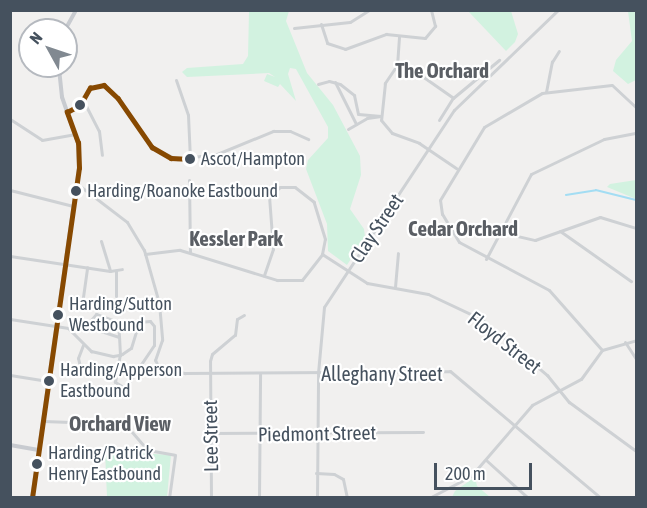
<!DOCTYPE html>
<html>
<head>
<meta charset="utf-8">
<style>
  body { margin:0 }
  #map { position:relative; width:647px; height:508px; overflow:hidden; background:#f1f0ef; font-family:"Asap Condensed",sans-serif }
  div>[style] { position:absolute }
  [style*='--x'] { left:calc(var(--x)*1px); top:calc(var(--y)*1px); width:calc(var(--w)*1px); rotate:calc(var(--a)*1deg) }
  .green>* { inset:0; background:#d2f2e0 }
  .stream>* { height:1.5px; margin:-0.75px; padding:0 0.75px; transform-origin:0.75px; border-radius:0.75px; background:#a3ddf3 }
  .minor>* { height:3px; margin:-1.5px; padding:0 1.5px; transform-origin:1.5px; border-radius:1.5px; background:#ced1d4 }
  .major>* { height:4px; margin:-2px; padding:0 2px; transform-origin:2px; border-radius:2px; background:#c8cbd0 }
  .bus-1>* { height:4.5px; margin:-2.25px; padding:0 2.25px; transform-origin:2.25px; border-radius:2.25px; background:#874901 }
  .dots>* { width:16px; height:16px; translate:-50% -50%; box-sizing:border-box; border:3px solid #fff; border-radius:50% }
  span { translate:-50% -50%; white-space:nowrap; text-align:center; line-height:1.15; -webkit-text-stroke:4.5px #fff; paint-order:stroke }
  .bus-label { font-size:18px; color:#45515e }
  .left { translate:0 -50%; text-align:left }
  .street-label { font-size:20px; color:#45515e }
  .neighbourhood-label { font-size:21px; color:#5a5e64; font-weight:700 }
  .frame { position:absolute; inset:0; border:12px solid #45515e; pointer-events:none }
  .north { position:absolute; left:18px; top:18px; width:60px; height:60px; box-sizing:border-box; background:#fff; border:2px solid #b5b9bf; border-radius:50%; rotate:310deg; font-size:16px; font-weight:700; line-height:24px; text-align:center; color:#45515e }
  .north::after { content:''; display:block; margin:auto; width:21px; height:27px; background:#818991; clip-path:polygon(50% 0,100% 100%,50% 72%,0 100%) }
  .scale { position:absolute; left:434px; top:463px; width:98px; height:27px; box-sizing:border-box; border:3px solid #45515e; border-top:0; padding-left:8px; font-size:18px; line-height:21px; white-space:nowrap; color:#45515e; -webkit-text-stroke:4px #fff; paint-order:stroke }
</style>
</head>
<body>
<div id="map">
  <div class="green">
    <div style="clip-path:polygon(249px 11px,289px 11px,286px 21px,307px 73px,333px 105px,360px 156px,361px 175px,350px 209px,364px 229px,365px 237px,347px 265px,328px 251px,327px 224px,306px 169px,308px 160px,328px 138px,328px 127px,296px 69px,290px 68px,288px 74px,296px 101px,280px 84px,278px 87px,264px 81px,267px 74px,275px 77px,269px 73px,187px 77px,182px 72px,187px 68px,243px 64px,248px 56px)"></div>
    <div style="clip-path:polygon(468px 11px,511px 11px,518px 34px,515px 42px,506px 51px)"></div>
    <div style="clip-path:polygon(628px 11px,636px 11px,636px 80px,628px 84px,613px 71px,616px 60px,632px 41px)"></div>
    <div style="clip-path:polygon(636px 180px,636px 199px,607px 187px,610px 184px)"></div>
    <div style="clip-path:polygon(105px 451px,171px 455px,167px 497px,107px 497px)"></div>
    <div style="clip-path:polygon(475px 477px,477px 486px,490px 497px,452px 497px,455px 491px)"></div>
  </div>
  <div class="stream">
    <div style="--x:566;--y:195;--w:30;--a:-9"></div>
    <div style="--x:596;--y:190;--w:41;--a:14"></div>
  </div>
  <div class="minor">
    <div style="--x:321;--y:24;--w:20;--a:72"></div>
    <div style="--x:327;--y:43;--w:19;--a:18"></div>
    <div style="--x:345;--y:49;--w:44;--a:-20.1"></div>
    <div style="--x:386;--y:34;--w:39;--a:6"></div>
    <div style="--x:425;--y:38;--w:16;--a:-50"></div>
    <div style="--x:435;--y:26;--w:16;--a:-104"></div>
    <div style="--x:294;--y:28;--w:56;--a:-6.1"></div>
    <div style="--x:350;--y:22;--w:22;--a:-32"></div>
    <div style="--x:399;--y:37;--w:28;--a:94"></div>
    <div style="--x:397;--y:65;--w:22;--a:124"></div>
    <div style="--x:385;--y:83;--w:37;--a:96"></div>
    <div style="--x:381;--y:120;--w:17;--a:50"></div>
    <div style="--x:392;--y:133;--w:29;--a:20"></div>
    <div style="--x:419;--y:143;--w:45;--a:34"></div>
    <div style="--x:397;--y:65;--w:27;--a:24"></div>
    <div style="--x:422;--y:76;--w:38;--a:35"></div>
    <div style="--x:176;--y:80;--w:37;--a:71"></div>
    <div style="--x:188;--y:115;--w:44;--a:87.4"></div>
    <div style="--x:335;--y:82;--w:47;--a:63.4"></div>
    <div style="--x:318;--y:84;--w:11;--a:-15"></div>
    <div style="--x:329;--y:81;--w:11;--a:15"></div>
    <div style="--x:340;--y:84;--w:18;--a:38"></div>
    <div style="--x:354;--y:95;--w:19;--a:78"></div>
    <div style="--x:358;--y:114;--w:23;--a:5"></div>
    <div style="--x:546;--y:92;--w:31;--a:-79"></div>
    <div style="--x:552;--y:62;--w:13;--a:-58"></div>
    <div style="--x:83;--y:100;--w:35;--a:63"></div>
    <div style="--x:99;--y:131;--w:24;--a:83"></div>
    <div style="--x:67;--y:112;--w:15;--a:-28"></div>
    <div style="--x:80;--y:105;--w:20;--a:-60"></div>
    <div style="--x:90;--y:88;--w:14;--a:-12"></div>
    <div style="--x:104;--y:85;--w:19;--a:43"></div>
    <div style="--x:118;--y:98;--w:60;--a:55.2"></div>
    <div style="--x:152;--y:147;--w:28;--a:26"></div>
    <div style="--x:177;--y:159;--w:40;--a:-7.1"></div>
    <div style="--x:217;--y:154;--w:61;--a:-22.3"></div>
    <div style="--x:273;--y:131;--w:17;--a:0"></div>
    <div style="--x:290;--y:131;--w:20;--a:24"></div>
    <div style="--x:10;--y:119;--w:38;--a:33"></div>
    <div style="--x:42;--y:140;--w:34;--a:-10"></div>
    <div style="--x:439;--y:120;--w:26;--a:-58"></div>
    <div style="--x:453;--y:98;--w:60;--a:-39.6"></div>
    <div style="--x:348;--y:129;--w:22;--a:-30"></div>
    <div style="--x:367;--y:118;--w:14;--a:-8"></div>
    <div style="--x:189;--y:180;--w:72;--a:89.2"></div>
    <div style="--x:76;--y:183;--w:64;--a:37.4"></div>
    <div style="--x:127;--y:222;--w:33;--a:59"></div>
    <div style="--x:144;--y:250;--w:55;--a:74.2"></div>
    <div style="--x:159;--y:303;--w:37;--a:85"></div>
    <div style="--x:162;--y:340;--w:21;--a:109"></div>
    <div style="--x:155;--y:360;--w:7;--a:63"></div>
    <div style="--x:158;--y:366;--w:28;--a:15"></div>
    <div style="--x:185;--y:373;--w:265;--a:-0.4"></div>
    <div style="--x:450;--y:371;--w:197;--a:40.1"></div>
    <div style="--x:10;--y:190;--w:65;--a:14.3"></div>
    <div style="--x:560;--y:231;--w:87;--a:35.2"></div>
    <div style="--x:500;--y:232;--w:36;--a:13"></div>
    <div style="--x:535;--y:240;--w:69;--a:-19.5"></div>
    <div style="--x:600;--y:217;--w:38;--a:17"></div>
    <div style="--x:101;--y:241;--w:31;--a:73"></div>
    <div style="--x:145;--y:254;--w:35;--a:-7"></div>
    <div style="--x:180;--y:250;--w:102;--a:17.2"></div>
    <div style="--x:277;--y:280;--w:25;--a:0"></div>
    <div style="--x:302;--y:280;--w:33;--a:-52"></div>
    <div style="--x:322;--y:254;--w:15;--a:-79"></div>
    <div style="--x:325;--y:239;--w:39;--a:-107"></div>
    <div style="--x:314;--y:202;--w:24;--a:-142"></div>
    <div style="--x:295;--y:187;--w:15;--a:180"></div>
    <div style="--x:280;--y:187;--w:14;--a:141"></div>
    <div style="--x:269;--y:196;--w:53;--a:85.7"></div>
    <div style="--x:273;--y:249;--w:28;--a:109"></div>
    <div style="--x:322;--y:254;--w:54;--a:32.8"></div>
    <div style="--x:367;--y:283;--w:62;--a:10.2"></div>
    <div style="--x:428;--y:294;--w:59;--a:25.3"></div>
    <div style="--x:481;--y:319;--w:87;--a:40.3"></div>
    <div style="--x:547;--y:375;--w:35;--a:51"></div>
    <div style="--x:569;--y:402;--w:83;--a:36.2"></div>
    <div style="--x:10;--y:256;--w:101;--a:8.5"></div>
    <div style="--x:110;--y:271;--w:12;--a:-9"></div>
    <div style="--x:486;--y:259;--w:96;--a:-62.1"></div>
    <div style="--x:531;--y:174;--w:81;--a:-25.6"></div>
    <div style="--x:604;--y:139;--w:33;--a:-11"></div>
    <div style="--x:116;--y:271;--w:25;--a:90"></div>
    <div style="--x:395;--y:287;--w:34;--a:-85"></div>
    <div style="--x:83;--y:297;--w:30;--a:-82"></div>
    <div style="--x:96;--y:314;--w:23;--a:20"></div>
    <div style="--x:118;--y:322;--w:15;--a:86"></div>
    <div style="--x:119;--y:337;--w:23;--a:-162"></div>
    <div style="--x:97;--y:330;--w:12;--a:-121"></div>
    <div style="--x:91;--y:320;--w:8;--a:-50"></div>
    <div style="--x:10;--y:319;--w:59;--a:8.8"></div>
    <div style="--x:68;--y:328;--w:33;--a:45"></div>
    <div style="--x:91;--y:351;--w:23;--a:13"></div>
    <div style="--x:113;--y:356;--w:6;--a:-9"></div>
    <div style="--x:119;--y:355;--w:1;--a:0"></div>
    <div style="--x:120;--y:355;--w:2;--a:-27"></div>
    <div style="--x:122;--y:354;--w:11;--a:-34"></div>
    <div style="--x:131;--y:348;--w:27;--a:-73"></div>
    <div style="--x:139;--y:322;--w:11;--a:-5"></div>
    <div style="--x:150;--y:321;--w:6;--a:51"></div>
    <div style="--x:154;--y:326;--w:19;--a:90"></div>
    <div style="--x:154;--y:345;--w:52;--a:124"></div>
    <div style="--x:125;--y:388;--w:12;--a:-149"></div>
    <div style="--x:115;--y:382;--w:27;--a:-80"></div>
    <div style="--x:120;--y:355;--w:18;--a:-93"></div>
    <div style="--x:625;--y:342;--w:20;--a:57"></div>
    <div style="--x:602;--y:350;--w:80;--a:-131.5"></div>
    <div style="--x:549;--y:290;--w:102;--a:-151.9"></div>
    <div style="--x:459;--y:242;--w:33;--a:-121"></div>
    <div style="--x:442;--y:214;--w:14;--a:-98"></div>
    <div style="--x:440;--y:200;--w:85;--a:-58.9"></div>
    <div style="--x:484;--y:127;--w:67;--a:-30.4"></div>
    <div style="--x:542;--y:93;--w:70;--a:-6.5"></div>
    <div style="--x:612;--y:85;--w:33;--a:43"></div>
    <div style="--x:81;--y:371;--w:13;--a:-103"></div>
    <div style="--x:78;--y:358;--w:14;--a:-69"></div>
    <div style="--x:10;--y:375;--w:38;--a:9"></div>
    <div style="--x:43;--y:421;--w:82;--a:2.1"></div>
    <div style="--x:125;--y:424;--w:35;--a:49"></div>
    <div style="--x:148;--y:450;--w:27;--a:10"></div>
    <div style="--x:175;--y:455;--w:43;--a:97.9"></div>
    <div style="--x:211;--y:433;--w:212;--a:-0.3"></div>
    <div style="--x:486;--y:460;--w:57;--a:42.1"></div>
    <div style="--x:316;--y:473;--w:18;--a:3"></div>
    <div style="--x:334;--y:474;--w:10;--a:29"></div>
    <div style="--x:343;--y:479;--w:19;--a:78"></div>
    <div style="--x:211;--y:498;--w:137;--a:-90.4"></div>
    <div style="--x:210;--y:361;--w:7;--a:-74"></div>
    <div style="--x:212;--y:354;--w:30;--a:-40"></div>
    <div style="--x:235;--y:335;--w:16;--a:-83"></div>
    <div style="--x:237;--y:319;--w:8;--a:-30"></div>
    <div style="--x:259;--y:498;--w:124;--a:-89.5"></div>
    <div style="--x:317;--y:498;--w:125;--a:-89.5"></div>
    <div style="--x:318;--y:373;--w:66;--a:-84.8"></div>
    <div style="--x:324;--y:307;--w:236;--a:-56.6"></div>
    <div style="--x:454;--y:110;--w:144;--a:-43.9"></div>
    <div style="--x:429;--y:498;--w:47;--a:-27.6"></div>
    <div style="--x:471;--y:476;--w:94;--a:-49.3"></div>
    <div style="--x:532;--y:405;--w:55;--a:-28"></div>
    <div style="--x:581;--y:379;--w:36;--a:-54"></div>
    <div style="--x:602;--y:350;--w:35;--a:-16"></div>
  </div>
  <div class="major">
    <div style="--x:65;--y:30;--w:23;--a:-61"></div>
    <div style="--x:10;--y:445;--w:29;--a:10"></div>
    <div style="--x:32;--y:498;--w:333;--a:-81.9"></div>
    <div style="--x:79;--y:168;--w:25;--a:-92"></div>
    <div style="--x:78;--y:143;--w:49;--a:-109.2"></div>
    <div style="--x:62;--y:97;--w:31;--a:-96"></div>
  </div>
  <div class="bus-1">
    <div style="--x:67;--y:112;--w:15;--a:-28"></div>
    <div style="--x:80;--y:105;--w:20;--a:-60"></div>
    <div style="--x:90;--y:88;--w:14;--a:-12"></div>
    <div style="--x:104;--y:85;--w:19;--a:43"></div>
    <div style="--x:118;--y:98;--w:60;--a:55.2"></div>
    <div style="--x:152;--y:147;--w:22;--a:30"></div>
    <div style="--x:171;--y:158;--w:19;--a:3"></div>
    <div style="--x:32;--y:498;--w:333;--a:-81.9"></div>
    <div style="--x:79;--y:168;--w:25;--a:-92"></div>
    <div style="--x:78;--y:143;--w:33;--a:-110"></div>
  </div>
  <div class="dots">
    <div style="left:80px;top:105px;background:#45515e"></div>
    <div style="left:190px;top:159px;background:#45515e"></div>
    <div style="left:76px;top:191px;background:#45515e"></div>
    <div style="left:58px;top:315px;background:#45515e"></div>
    <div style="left:49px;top:381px;background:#45515e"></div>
    <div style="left:37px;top:464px;background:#45515e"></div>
  </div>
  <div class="bus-label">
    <span class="left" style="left:201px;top:159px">Ascot/Hampton</span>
    <span class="left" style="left:87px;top:191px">Harding/Roanoke Eastbound</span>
    <span class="left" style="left:69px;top:315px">Harding/Sutton<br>Westbound</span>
    <span class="left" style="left:60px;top:381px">Harding/Apperson<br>Eastbound</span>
    <span class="left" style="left:48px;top:464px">Harding/Patrick<br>Henry Eastbound</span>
  </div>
  <div class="street-label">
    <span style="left:376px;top:228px;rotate:-56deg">Clay Street</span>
    <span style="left:505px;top:342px;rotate:38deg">Floyd Street</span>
    <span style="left:382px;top:373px">Alleghany Street</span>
    <span style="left:317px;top:433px;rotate:-1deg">Piedmont Street</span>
    <span style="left:210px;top:436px;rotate:-91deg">Lee Street</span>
  </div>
  <div class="neighbourhood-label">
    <span style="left:442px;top:70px">The Orchard</span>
    <span style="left:463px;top:228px">Cedar Orchard</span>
    <span style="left:236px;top:238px">Kessler Park</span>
    <span style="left:120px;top:423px">Orchard View</span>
  </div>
  <div class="frame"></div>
  <div class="north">N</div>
  <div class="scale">200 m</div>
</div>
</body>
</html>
